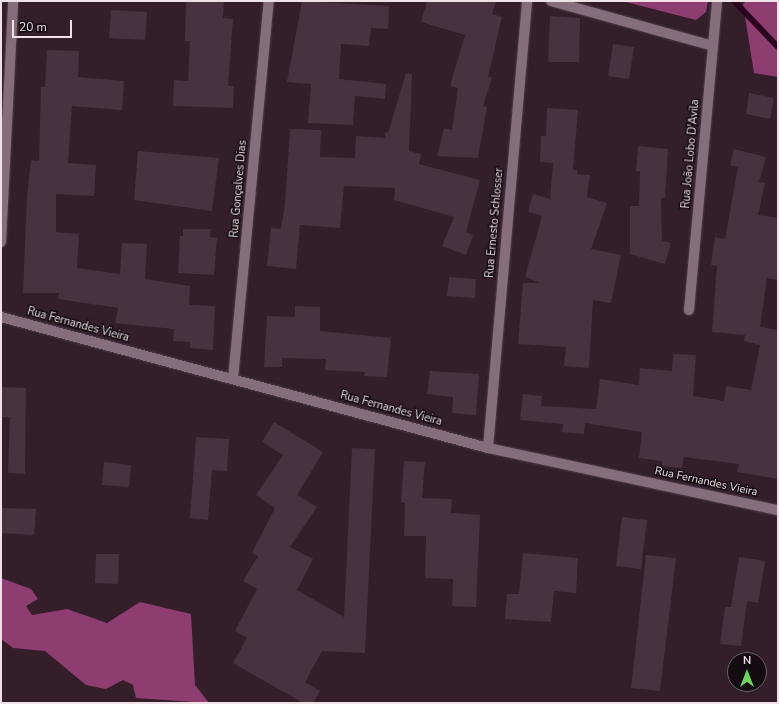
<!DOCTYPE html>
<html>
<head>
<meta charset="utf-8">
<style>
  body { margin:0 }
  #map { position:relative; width:779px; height:704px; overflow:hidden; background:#331e2a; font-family:"Nunito Sans",sans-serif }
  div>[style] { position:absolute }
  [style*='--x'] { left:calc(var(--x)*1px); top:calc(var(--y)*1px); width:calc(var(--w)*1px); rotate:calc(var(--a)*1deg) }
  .forest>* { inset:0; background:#8e3d71 }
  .stream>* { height:6px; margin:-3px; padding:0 3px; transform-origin:3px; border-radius:3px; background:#2c041f }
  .building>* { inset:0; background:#48323f }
  .roads { filter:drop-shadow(0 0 1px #4d3c46) drop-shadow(0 0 1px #4d3c46) }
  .minor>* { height:10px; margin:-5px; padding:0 5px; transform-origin:5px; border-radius:5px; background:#866d7b }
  span { translate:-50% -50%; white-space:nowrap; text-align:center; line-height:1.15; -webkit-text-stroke:3px #150c11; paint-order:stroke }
  .street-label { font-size:11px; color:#f0e1e9 }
  .frame { position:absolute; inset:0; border:2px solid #f0e1e9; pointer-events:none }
  .north { position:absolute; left:727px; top:652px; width:40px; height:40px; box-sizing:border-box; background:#150c11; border:1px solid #6d6167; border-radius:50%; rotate:0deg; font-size:11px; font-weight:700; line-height:16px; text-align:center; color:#f0e1e9 }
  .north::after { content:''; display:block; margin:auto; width:14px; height:18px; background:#6ed360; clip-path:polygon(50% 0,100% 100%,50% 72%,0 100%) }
  .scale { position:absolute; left:12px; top:20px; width:60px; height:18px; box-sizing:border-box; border:2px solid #f0e1e9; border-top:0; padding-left:5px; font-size:12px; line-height:14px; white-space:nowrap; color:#f0e1e9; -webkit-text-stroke:3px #150c11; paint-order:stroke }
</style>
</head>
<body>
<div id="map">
  <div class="forest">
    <div style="clip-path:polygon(622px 1px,708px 1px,706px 12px,696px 20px)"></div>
    <div style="clip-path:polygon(746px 1px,778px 1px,778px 77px,754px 73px,743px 4px)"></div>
    <div style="clip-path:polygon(1px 578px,31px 589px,38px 599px,26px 606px,32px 615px,67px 609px,107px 623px,140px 602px,191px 614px,195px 685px,209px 703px,136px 698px,133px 685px,123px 680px,106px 689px,86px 685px,45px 651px,13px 648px,1px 639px)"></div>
  </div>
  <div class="stream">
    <div style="--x:734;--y:1;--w:64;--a:46.3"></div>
  </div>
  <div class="building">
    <div style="clip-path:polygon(186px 1px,224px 1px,223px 18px,233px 19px,228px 86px,234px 86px,233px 108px,173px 106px,174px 80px,188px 81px,190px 41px,185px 41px)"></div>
    <div style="clip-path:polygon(302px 1px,389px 6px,388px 29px,371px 28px,369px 46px,341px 44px,339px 79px,386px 84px,385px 99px,355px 96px,353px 125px,308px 123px,311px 84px,287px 82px)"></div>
    <div style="clip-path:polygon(427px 1px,496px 1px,492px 14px,502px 17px,488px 77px,492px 78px,483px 106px,487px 107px,478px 158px,437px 156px,444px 128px,452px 130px,458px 88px,450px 86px,465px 35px,421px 22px)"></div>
    <div style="clip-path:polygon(111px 10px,147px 12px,145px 40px,109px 38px)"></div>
    <div style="clip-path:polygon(550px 16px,580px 18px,579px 62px,548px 62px)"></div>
    <div style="clip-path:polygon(613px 44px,634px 47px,629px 79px,608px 76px)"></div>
    <div style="clip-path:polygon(47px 50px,79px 51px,78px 77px,124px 81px,122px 110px,72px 106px,68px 163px,96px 165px,94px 196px,56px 194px,56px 232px,79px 234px,77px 268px,120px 274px,122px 243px,147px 244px,145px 279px,190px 286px,189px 305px,215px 306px,213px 350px,190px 348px,190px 342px,173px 341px,174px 329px,115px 323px,118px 308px,58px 299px,59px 293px,23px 293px,27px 195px,31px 160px,39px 161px,41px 87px,45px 87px)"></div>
    <div style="clip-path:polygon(406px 73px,412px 74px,409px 151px,421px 154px,419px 164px,480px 180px,466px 232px,473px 235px,466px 255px,442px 246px,454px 217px,394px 200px,395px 188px,344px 186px,340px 228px,300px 225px,296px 269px,267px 266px,271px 228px,281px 229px,285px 204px,290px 129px,321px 130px,320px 157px,355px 158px,356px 136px,385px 138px,385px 132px,388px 133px)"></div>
    <div style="clip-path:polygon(749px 93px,774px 98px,770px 119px,746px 114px)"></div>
    <div style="clip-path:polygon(547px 108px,578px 110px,573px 170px,577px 170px,577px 174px,590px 175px,587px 197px,607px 203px,591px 249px,621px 255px,611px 303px,593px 300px,589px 368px,564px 366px,566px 347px,518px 344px,523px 283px,541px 283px,525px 277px,542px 216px,528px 212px,533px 194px,550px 199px,553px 163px,540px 162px,541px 136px,546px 136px)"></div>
    <div style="clip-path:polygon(638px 146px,668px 149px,665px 198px,661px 198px,662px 241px,671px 243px,665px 264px,630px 254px,630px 206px,639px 206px,640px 171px,636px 171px)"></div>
    <div style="clip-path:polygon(734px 149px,766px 157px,759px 182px,765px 183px,758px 215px,778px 218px,778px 280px,767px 278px,760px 327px,778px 330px,778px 479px,737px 472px,739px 464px,684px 457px,682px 468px,662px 466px,662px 461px,639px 458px,642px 432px,585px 423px,584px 434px,562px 432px,563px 424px,520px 420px,523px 394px,542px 396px,541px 406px,596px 409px,600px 379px,639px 385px,640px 368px,672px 371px,673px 354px,696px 355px,693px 396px,724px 401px,726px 386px,751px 390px,760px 345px,744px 341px,745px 335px,712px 332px,717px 266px,711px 265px,715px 237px,725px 239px,738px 167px,730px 165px)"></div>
    <div style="clip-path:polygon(138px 151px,219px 158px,212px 211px,134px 200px)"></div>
    <div style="clip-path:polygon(183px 229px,211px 229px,210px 237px,217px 238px,214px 275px,178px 273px,180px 236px,183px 236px)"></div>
    <div style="clip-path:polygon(449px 277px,476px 279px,475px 298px,447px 296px)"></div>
    <div style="clip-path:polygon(295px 306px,320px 307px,320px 331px,391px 338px,387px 377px,364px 376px,365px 372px,325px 370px,326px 359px,282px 358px,282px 367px,264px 367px,267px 316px,295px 317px)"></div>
    <div style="clip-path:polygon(430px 371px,479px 374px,476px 415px,452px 413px,453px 397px,427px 394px)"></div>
    <div style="clip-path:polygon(1px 387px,26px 388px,25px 474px,8px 473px,10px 418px,16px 418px,1px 417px)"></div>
    <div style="clip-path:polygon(274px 422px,323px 452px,297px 495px,317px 507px,290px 547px,313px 559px,297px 590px,344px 617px,352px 448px,375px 449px,365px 653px,322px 651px,305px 682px,320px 691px,313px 703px,303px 703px,233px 663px,247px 638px,235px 631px,257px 589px,243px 581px,258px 556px,252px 553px,275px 508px,256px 495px,283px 455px,262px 442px)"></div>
    <div style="clip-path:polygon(196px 437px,229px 439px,227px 471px,212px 470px,208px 520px,190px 518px)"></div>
    <div style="clip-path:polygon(404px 461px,425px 462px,422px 498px,452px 499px,451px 513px,480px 515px,476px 607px,452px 606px,453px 579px,425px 578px,426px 536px,404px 536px,405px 503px,401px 502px)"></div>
    <div style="clip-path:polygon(104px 462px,131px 465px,129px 487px,102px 485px)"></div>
    <div style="clip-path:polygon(1px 508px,36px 509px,34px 535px,1px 533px)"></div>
    <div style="clip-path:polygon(622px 517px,647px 520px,641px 569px,616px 566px)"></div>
    <div style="clip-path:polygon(523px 553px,578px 558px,576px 593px,554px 591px,551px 622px,505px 619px,507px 594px,519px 594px)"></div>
    <div style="clip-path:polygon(96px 554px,119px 554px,118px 584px,95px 583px)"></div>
    <div style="clip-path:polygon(646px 555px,676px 558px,660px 691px,631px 688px)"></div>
    <div style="clip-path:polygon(739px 557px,765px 561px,758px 603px,747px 601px,741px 646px,720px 644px,725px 607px,731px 607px)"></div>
  </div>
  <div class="roads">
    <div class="minor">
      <div style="--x:551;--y:1;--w:168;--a:15.5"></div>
      <div style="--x:1;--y:242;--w:241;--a:-87.1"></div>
      <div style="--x:689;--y:310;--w:310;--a:-84.8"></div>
      <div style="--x:1;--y:317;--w:504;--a:15.06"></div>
      <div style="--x:488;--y:448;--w:297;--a:12.1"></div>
      <div style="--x:233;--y:379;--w:380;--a:-84.6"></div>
      <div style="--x:488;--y:448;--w:449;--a:-85"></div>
    </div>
  </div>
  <div class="street-label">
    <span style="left:691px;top:154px;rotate:-85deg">Rua João Lobo D'Avila</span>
    <span style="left:239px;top:189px;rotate:-85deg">Rua Gonçalves Dias</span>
    <span style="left:495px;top:223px;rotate:-85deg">Rua Ernesto Schlosser</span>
    <span style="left:78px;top:325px;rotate:15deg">Rua Fernandes Vieira</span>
    <span style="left:391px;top:409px;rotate:15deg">Rua Fernandes Vieira</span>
    <span style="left:706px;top:482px;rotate:12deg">Rua Fernandes Vieira</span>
  </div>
  <div class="frame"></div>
  <div class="north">N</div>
  <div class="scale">20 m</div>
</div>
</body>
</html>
